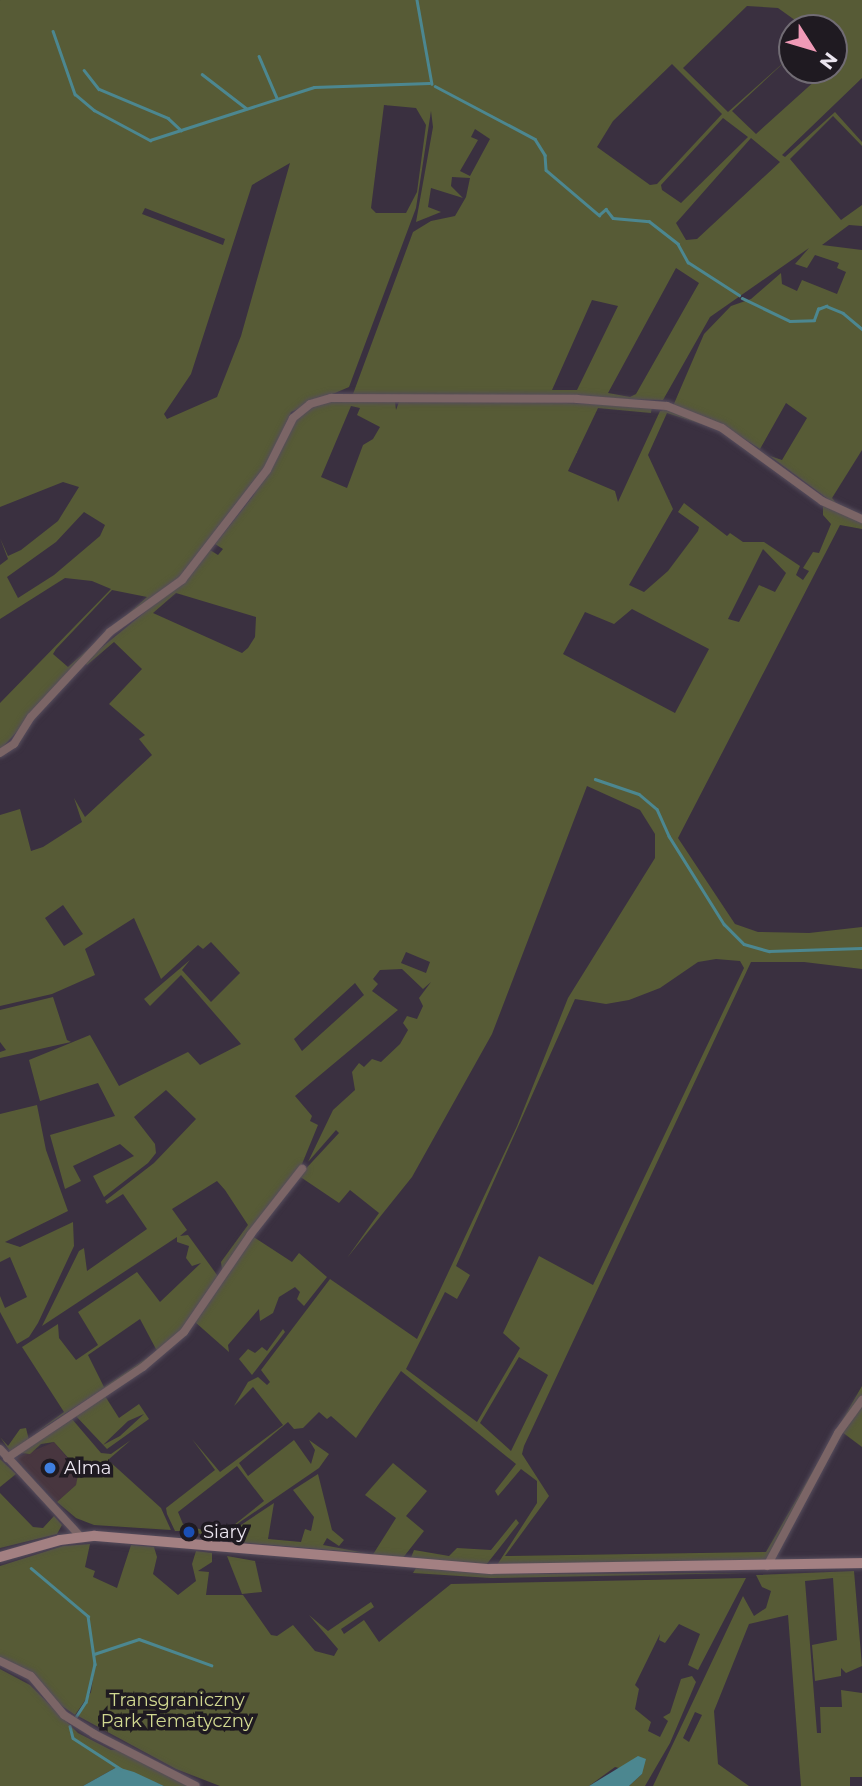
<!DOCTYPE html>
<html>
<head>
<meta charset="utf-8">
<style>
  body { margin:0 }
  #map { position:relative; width:862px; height:1786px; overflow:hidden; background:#3a3040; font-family:Montserrat,sans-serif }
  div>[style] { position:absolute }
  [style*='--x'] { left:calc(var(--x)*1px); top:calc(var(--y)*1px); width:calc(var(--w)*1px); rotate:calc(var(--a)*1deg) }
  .commercial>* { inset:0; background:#48363f }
  .green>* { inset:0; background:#575b36 }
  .water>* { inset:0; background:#4c8790 }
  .stream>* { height:2.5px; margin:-1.25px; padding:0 1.25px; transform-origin:1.25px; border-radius:1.25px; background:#4c8790 }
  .roads { filter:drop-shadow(0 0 2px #564d5c) drop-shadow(0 0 2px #564d5c) }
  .street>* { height:8px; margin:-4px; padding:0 4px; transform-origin:4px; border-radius:4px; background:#7b6566 }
  .secondary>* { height:10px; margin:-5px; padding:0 5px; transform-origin:5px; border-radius:5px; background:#a38082 }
  .dots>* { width:19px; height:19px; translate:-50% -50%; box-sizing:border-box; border:4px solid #1f1a21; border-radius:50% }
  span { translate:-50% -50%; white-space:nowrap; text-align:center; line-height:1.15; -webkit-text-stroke:7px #1f1a21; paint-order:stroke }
  .poi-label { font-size:18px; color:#ece6f0 }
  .left { translate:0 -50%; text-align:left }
  .park-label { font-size:18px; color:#d1d890 }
  .north { position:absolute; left:778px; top:14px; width:70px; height:70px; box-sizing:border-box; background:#1f1a21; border:2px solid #716c74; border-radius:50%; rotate:127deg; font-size:19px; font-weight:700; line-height:28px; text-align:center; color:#ece6f0 }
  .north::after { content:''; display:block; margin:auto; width:24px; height:32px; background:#f09ab7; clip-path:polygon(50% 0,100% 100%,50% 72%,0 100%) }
</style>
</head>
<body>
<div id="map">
  <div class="commercial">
    <div style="clip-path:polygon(54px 1442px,80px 1473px,76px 1485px,57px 1502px,16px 1458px)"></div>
  </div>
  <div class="green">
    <div style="clip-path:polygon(evenodd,0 0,862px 0,862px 78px,782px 155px,785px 157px,835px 112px,862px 142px,862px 146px,833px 116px,790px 159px,841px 220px,862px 205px,862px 226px,849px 225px,822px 245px,862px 250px,862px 450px,832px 498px,840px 508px,770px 456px,782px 460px,807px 418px,786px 403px,760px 449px,726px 427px,673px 406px,704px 334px,731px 306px,751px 299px,781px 273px,782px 284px,797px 291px,802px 280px,837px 294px,846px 272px,837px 268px,839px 263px,815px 255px,807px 268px,795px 264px,809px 248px,710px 317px,663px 400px,353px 394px,413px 232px,431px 221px,455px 216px,466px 197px,470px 178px,452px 177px,451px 186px,463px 198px,431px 188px,428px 207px,441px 212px,416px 222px,433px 127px,431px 111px,416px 208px,349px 387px,291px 412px,266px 467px,181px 579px,110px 631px,0 750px,0 703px,111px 589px,92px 581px,65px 578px,0 619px,0 565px,8px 559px,0 538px,8px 556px,21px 550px,58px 521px,79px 487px,63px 482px,0 507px,0 0,747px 6px,778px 8px,806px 28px,834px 28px,834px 70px,827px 70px,756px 134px,732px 111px,792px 55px,728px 112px,683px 68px,747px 6px,0 0,672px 64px,722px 114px,657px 184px,650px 185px,597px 147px,613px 121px,672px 64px,0 0,384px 105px,416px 108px,426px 125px,417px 192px,406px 213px,376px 213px,371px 208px,384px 105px,0 0,723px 118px,748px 137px,681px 203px,662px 190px,661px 185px,723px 118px,0 0,475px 129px,490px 139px,470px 176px,460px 171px,478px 140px,471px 137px,475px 129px,0 0,751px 138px,780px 162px,697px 239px,686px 240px,676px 223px,751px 138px,0 0,290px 163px,241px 336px,217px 397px,167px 419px,164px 414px,191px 374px,252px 185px,290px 163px,0 0,145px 208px,225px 239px,223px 245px,142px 214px,145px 208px,0 0,676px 268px,699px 283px,636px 394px,630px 397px,608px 393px,676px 268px,0 0,592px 300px,618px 306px,577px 390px,552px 390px,592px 300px,0 0,84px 512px,105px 525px,100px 536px,54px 575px,18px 598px,7px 577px,56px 542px,84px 512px,0 0,112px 590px,147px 597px,68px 667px,53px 654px,56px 649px,112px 590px)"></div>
    <div style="clip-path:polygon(evenodd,475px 400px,652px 406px,651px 413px,598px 408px,568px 471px,615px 491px,618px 502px,660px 411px,667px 409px,717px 429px,667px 413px,648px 455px,673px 509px,629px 585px,644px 592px,668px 571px,698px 531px,699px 527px,678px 512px,684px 503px,727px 536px,730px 533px,743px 542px,764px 542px,800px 566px,796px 575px,803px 580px,809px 571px,803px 568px,813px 552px,819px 553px,831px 524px,823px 515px,823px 504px,862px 523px,862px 529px,840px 525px,678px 838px,735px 924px,758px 932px,809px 933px,862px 927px,862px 969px,804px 962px,751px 962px,524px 1446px,522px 1454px,549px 1496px,505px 1556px,766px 1552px,862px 1386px,862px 1395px,766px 1560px,497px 1565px,537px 1503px,537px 1481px,521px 1469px,498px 1496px,495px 1491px,516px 1464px,401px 1371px,356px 1438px,331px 1416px,327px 1419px,319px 1412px,303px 1428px,294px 1429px,288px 1422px,239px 1463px,248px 1476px,294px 1440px,311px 1464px,315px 1450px,309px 1440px,329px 1454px,319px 1468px,224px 1533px,264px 1501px,237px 1466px,178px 1512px,183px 1524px,219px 1535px,217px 1541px,193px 1531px,175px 1531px,167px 1514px,166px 1508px,215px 1470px,192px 1439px,220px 1472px,283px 1425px,253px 1387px,234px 1406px,248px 1382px,258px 1377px,267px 1385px,270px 1382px,261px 1370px,330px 1279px,417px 1339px,517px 1126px,568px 998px,655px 858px,655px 834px,640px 810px,587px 786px,492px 1034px,412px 1177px,347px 1258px,379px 1213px,350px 1190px,339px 1203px,299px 1176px,339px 1133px,336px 1130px,308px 1162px,333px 1110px,355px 1090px,352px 1072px,359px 1063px,364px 1067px,372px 1059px,381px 1062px,400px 1044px,408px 1030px,403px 1023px,407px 1016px,417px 1019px,423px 1006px,419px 998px,431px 982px,423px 989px,402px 969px,380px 970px,373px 979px,378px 984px,372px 991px,398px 1010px,295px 1096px,312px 1116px,310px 1121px,318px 1125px,302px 1164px,223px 1276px,221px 1262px,248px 1225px,225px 1190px,217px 1181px,172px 1209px,187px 1230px,180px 1236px,188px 1235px,220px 1279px,193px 1319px,159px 1353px,35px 1433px,64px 1412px,22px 1347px,58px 1324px,59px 1338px,76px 1360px,98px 1345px,78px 1312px,137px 1272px,160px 1302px,201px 1263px,192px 1266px,186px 1258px,189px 1246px,177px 1242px,177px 1237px,42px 1326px,79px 1251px,84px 1248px,87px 1271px,147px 1229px,123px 1194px,107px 1204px,105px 1201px,154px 1163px,196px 1119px,166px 1090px,134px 1117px,155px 1144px,156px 1153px,148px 1163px,104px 1197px,93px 1176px,134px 1156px,120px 1144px,73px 1166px,81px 1181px,65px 1189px,50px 1135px,115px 1116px,98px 1083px,40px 1101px,29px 1060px,90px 1035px,119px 1086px,188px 1052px,200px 1065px,241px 1044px,181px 975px,150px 1006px,144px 999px,190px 960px,182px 970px,211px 1002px,240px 973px,211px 942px,203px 949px,198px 945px,161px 979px,134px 918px,85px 949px,95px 975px,52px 994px,0 1006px,0 815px,20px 809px,31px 851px,43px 847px,82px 822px,74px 798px,85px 817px,152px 755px,139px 739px,145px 735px,109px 704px,142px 669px,114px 642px,87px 665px,84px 662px,190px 575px,210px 550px,218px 555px,223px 549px,215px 544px,253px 496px,296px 418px,306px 409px,326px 401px,395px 402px,396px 410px,399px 402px,475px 400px,351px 406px,360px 408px,357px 415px,380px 427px,373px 439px,363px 445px,347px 488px,321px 477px,351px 406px,475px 400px,763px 549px,786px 573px,775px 592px,759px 585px,739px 622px,728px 619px,763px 549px,475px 400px,176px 593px,256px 617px,255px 637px,248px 648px,242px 653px,153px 613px,176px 593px,475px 400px,632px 609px,709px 649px,675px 713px,563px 654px,585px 612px,614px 624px,632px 609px,475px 400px,63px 905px,83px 934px,64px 946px,45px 918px,63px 905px,475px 400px,406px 952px,430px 962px,426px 973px,401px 963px,406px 952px,475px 400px,716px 959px,740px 961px,744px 968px,593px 1285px,539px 1256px,503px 1333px,520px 1348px,477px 1422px,406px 1369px,445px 1292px,457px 1299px,470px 1275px,456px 1266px,575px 999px,606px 1004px,629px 1000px,660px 988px,698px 962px,716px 959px,475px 400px,355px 983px,364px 995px,302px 1051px,294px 1039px,355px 983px,475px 400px,140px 1319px,157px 1351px,104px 1387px,88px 1355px,140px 1319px,475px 400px,519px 1357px,548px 1375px,511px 1451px,480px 1423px,519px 1357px)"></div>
    <div style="clip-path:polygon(53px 997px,67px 1040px,71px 1042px,0 1058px,0 1052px,6px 1050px,0 1042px,0 1010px)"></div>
    <div style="clip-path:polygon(37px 1105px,46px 1150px,68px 1211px,5px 1242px,20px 1247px,73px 1222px,74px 1246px,38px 1323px,29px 1337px,17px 1344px,0 1312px,0 1296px,5px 1308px,27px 1297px,10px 1257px,0 1262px,0 1114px)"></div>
    <div style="clip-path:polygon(252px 1236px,292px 1262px,299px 1253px,327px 1277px,304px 1306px,297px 1299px,300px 1292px,295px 1287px,279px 1297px,273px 1313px,260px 1321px,259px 1309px,228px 1345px,229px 1352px,195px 1322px)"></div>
    <div style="clip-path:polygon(283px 1329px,285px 1332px,252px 1375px,239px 1359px,248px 1349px,255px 1353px,262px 1347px,267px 1351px)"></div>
    <div style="clip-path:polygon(evenodd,105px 1396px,119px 1418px,139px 1404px,149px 1419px,107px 1449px,74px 1414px,105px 1396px,144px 1414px,120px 1436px,103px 1445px,128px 1421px,144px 1414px)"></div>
    <div style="clip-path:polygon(862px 1404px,862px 1447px,842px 1432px)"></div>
    <div style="clip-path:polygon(72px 1419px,101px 1453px,111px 1454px,131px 1440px,108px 1460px,161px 1508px,171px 1530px,94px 1525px,76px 1518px,57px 1502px,76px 1485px,79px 1470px,54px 1442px,41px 1444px,30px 1454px,21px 1453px)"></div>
    <div style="clip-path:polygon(26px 1428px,29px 1440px,12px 1454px,0 1437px,8px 1446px,20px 1429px)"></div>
    <div style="clip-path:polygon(0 1459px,16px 1474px,0 1487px)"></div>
    <div style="clip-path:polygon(393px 1463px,427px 1491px,406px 1516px,424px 1531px,402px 1559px,372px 1556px,396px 1518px,365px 1495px)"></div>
    <div style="clip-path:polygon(318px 1474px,332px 1530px,344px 1540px,339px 1546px,327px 1538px,323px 1545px,365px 1553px,225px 1541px,229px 1533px,274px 1503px,268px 1539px,301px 1542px,305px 1529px,311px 1531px,314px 1517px,293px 1490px)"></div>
    <div style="clip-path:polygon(0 1493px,33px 1527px,43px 1528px,54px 1516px,62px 1525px,57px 1534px,0 1548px)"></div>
    <div style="clip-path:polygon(516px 1519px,519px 1523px,486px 1565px,410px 1560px,414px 1550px,449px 1556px,457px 1548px,491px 1550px)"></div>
    <div style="clip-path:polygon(90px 1544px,85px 1567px,95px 1571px,93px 1577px,117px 1588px,131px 1545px,154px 1547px,157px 1557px,153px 1574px,178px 1595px,196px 1581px,192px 1564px,196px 1551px,212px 1553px,212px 1562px,198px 1571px,209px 1572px,206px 1595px,243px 1595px,271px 1635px,277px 1636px,293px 1625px,315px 1651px,334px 1656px,338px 1649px,309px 1615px,328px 1631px,371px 1602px,374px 1607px,341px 1629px,344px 1634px,364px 1620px,379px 1642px,451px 1584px,746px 1578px,698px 1670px,688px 1665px,700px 1634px,679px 1624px,665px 1643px,659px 1640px,660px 1634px,635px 1685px,639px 1689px,635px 1709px,651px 1722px,648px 1731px,660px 1737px,668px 1721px,663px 1717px,670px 1713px,681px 1679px,692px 1676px,696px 1682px,670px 1743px,645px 1786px,629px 1786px,642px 1774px,615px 1767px,589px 1786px,220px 1786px,176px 1769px,78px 1716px,91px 1692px,96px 1658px,88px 1696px,75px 1715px,55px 1701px,33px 1675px,0 1657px,0 1566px,63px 1546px)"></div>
    <div style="clip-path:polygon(227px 1556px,255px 1561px,262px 1592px,242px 1594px)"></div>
    <div style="clip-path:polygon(416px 1568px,490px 1574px,746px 1573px,491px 1578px,413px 1573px)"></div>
    <div style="clip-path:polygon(evenodd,854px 1571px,862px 1666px,846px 1673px,841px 1668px,841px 1676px,815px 1681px,812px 1645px,837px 1640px,833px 1578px,805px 1581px,817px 1733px,821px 1733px,820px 1707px,842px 1707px,841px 1690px,862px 1693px,862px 1777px,850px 1777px,850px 1786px,801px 1786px,788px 1615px,749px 1624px,714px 1711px,718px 1764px,749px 1786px,653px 1786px,743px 1596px,754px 1616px,766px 1608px,771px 1591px,762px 1587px,756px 1575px,854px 1571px,695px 1712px,702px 1715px,689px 1742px,683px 1738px,695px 1712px)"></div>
    <div style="clip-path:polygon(0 1669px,30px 1685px,78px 1733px,111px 1750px,124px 1750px,191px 1786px,164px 1786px,117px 1767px,83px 1786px,0 1786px)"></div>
  </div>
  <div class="water">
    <div style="clip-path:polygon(638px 1756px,646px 1759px,642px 1774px,629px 1786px,589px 1786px)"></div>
    <div style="clip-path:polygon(117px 1767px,134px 1772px,164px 1786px,83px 1786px)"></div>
  </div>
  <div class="stream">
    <div style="--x:417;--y:0;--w:85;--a:79.9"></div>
    <div style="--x:53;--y:31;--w:67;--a:70.8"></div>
    <div style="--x:75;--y:94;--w:25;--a:40"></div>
    <div style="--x:94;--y:110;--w:64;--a:28.2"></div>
    <div style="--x:150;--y:140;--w:172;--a:-17.9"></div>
    <div style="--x:314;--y:87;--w:115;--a:-2"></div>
    <div style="--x:259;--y:56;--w:46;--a:66.8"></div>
    <div style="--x:84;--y:70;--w:24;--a:52"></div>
    <div style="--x:99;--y:89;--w:75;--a:22.8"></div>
    <div style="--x:168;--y:118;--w:18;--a:43"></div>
    <div style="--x:202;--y:74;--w:56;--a:37.7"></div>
    <div style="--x:435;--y:86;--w:113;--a:27.9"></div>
    <div style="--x:535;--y:139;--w:19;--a:58"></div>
    <div style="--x:545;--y:155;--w:15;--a:86"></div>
    <div style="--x:546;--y:170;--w:70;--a:40.3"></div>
    <div style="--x:599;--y:215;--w:9;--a:-41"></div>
    <div style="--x:606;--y:209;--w:11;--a:52"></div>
    <div style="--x:613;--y:218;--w:36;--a:5"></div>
    <div style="--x:649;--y:221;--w:37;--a:38"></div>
    <div style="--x:678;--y:244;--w:21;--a:61"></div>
    <div style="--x:688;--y:262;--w:61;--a:32.9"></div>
    <div style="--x:742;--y:298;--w:53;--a:25.6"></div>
    <div style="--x:790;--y:321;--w:24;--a:-2"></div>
    <div style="--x:814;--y:320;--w:12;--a:-70"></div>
    <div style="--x:818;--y:309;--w:9;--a:-21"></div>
    <div style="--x:826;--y:306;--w:18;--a:22"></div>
    <div style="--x:843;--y:313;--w:25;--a:40"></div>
    <div style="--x:595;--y:779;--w:46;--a:18.8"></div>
    <div style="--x:639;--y:794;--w:23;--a:40"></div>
    <div style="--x:657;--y:809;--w:30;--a:66"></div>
    <div style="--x:669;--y:836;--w:104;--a:58"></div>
    <div style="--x:724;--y:924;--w:28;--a:45"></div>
    <div style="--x:744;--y:944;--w:26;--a:16"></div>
    <div style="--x:769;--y:951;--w:93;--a:-1.8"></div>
    <div style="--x:31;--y:1568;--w:75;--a:40.1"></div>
    <div style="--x:88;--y:1616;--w:49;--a:81.7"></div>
    <div style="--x:95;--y:1664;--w:39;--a:103"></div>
    <div style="--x:86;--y:1702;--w:17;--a:123"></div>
    <div style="--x:94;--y:1654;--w:47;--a:-18.4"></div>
    <div style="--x:139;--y:1639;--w:77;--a:19.9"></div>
    <div style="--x:70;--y:1726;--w:12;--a:76"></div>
    <div style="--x:73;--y:1738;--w:57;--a:32.9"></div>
  </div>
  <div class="roads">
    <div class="street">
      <div style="--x:0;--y:753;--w:17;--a:-33"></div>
      <div style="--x:14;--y:744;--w:32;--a:-58"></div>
      <div style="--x:31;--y:717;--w:116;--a:-47.1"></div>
      <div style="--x:110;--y:632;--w:89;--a:-35.8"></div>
      <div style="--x:182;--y:580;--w:139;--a:-52.3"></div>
      <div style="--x:267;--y:470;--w:58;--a:-63.4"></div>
      <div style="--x:293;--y:418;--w:22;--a:-39"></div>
      <div style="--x:310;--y:404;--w:22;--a:-16"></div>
      <div style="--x:331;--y:398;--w:246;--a:0.2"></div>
      <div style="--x:577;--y:399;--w:90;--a:4.4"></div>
      <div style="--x:667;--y:406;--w:59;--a:21.8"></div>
      <div style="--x:722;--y:428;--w:124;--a:36.1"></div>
      <div style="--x:822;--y:501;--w:44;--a:24.2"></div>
      <div style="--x:0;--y:1449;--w:118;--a:47.4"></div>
      <div style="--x:7;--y:1458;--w:164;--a:-33.8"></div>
      <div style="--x:143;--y:1367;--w:54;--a:-40.5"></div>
      <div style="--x:184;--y:1332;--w:119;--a:-55.6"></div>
      <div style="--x:251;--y:1234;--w:83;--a:-51.9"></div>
      <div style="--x:767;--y:1566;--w:151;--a:-61.9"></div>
      <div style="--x:838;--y:1433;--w:41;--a:-54"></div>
      <div style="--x:0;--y:1661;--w:34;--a:26"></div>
      <div style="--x:31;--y:1676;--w:51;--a:49.8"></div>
      <div style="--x:64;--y:1715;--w:36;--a:32"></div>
      <div style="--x:94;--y:1734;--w:114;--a:27"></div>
    </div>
    <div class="secondary">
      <div style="--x:0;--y:1557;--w:62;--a:-15.8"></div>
      <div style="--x:60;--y:1540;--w:35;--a:-7"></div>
      <div style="--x:95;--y:1536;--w:397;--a:4.8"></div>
      <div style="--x:491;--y:1569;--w:371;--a:-0.9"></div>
    </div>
  </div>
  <div class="dots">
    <div style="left:50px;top:1468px;background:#3f7fe0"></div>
    <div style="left:189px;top:1532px;background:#1a4fb4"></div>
  </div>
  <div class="poi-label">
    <span class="left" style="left:64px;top:1468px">Alma</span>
    <span class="left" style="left:203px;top:1532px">Siary</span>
  </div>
  <div class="park-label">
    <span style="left:177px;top:1711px">Transgraniczny<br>Park Tematyczny</span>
  </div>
  <div class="north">N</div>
</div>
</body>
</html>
